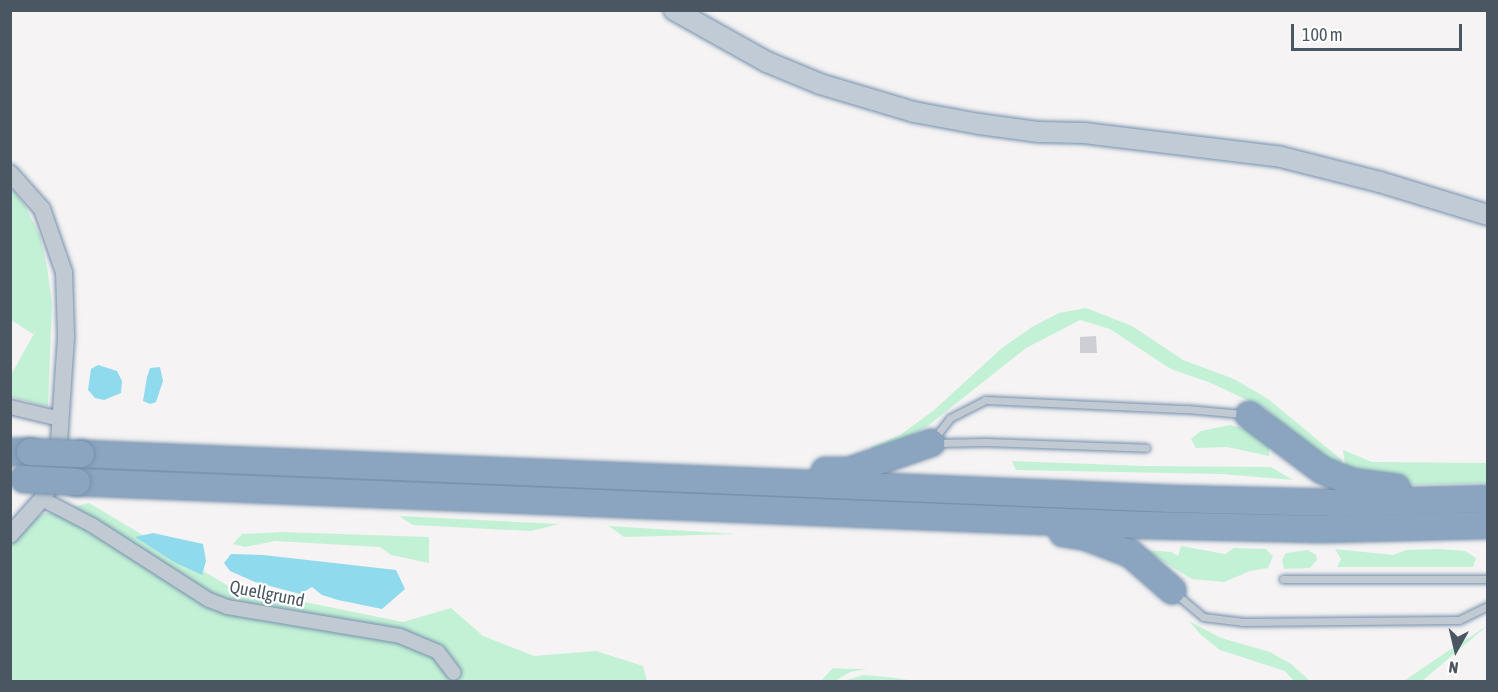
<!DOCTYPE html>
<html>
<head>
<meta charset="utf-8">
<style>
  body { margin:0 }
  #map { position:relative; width:1498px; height:692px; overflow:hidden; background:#f5f3f3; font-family:"Asap Condensed",sans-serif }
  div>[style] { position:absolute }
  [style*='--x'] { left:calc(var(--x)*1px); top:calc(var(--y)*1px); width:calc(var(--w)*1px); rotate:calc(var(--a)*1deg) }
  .green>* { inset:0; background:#c3f1d5 }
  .water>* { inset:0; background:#90daee }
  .building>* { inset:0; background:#cdcfd5 }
  .roads { filter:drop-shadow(0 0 2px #7690ad) drop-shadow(0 0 2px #7690ad) }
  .service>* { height:7px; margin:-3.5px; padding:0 3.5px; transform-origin:3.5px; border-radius:3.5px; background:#c1cad2 }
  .minor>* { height:14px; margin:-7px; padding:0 7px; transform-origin:7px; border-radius:7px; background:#c1cad2 }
  .tertiary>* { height:16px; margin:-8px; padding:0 8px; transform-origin:8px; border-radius:8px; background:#c1cad2 }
  .secondary>* { height:20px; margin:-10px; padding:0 10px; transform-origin:10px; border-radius:10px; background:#c1cbd6 }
  .motorway>* { height:26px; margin:-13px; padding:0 13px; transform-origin:13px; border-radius:13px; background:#8ba5c1 }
  .bridges { filter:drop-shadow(0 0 2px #7690ad) drop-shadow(0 0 2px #7690ad) }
  .motorway-bridge>* { height:26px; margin:-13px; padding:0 13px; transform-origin:13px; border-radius:13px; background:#8ba5c1 }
  span { translate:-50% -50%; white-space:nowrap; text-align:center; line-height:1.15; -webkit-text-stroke:4.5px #fff; paint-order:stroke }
  .street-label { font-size:18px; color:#4a5661 }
  .frame { position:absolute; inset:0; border:12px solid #4a5661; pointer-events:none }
  .north { position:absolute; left:1426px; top:620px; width:60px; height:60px; -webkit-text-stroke:4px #fff; paint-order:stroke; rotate:188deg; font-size:16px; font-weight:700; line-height:24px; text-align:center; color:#4a5661 }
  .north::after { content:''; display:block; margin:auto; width:21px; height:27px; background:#4a5661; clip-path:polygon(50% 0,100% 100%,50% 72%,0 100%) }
  .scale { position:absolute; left:1291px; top:24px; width:171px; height:27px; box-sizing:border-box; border:3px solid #4a5661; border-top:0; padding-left:8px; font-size:18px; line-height:21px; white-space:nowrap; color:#4a5661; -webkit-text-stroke:4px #fff; paint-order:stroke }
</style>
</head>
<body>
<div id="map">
  <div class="green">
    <div style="clip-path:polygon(11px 188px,24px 204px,40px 236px,47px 267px,52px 303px,48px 407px,11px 397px,11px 375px,36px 330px,33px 334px,11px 320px)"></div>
    <div style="clip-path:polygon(1086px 308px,1132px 326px,1183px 360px,1234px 379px,1268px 399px,1342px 460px,1339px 468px,1302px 443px,1266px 409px,1211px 383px,1171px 369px,1110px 329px,1080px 320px,1026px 348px,929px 425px,879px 456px,871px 447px,900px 435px,933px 411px,1002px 348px,1032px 327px,1059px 313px)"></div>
    <div style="clip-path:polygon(1230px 425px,1246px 429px,1269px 445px,1269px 456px,1227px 447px,1196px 448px,1191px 439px,1201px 431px)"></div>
    <div style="clip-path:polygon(1343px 450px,1372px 462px,1487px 463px,1487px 483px,1399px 485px,1347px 476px)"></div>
    <div style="clip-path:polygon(1012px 461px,1145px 466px,1271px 467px,1293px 480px,1222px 474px,1016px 470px)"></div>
    <div style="clip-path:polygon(89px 503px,230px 587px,403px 622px,451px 608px,483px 636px,534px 656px,596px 651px,643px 666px,647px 681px,11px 681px,10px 544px,40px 515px)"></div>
    <div style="clip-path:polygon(399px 516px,559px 524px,531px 531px,413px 525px)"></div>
    <div style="clip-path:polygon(609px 526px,736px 534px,624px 537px)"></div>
    <div style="clip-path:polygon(281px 532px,429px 537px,429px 563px,391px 555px,380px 547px,275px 541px,245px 547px,233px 544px,242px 534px)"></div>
    <div style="clip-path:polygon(1181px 546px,1225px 554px,1234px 548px,1266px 549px,1273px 556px,1268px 568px,1250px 571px,1224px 582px,1192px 579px,1144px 550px,1171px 552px,1178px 556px)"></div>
    <div style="clip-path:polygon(1335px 549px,1393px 555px,1406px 550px,1439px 549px,1465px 551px,1476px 558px,1473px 567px,1337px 567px,1341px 559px)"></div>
    <div style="clip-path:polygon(1308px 550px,1316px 555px,1317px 560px,1310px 568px,1284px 569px,1282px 560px,1286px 553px)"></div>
    <div style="clip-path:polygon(1189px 621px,1221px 638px,1270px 652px,1291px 664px,1310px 681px,1294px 681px,1285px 671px,1220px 650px,1201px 635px)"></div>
    <div style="clip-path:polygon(1487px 626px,1422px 681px,1404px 681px,1442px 655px)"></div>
    <div style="clip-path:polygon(833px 668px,848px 669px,867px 669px,850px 672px,835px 681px,821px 681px)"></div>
    <div style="clip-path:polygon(864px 675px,896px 678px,914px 681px,843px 681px)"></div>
  </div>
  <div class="water">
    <div style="clip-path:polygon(98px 365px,117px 371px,122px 381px,121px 393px,104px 400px,95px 398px,88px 390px,91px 369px)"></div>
    <div style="clip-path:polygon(160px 367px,163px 381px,156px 402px,150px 404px,143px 401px,147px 377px,150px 368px)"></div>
    <div style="clip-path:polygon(153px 533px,203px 544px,206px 561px,202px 575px,174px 562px,135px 537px)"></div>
    <div style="clip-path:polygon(231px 554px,263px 555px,396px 570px,405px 589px,382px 609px,338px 600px,322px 595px,312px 587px,300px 594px,255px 582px,230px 571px,224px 563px)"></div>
  </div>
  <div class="building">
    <div style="clip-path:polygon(1096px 336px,1097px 353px,1080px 353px,1080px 337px)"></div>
  </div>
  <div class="roads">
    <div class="service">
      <div style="--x:933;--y:440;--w:28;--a:-52"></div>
      <div style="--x:950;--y:418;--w:39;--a:-27"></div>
      <div style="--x:985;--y:400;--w:202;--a:2.6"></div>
      <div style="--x:1187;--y:409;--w:56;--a:5.1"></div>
      <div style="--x:935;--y:443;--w:51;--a:-1.1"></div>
      <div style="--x:986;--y:442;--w:160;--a:2.1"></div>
      <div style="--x:1283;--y:579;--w:205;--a:0"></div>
      <div style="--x:1176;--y:594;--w:35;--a:40"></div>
      <div style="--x:1203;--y:617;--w:39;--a:7"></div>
      <div style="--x:1242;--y:622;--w:217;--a:-0.5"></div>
      <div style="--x:1459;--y:620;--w:32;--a:-26"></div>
    </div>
    <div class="minor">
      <div style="--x:10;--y:407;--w:51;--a:13.5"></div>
      <div style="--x:42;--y:499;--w:56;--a:27.5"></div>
      <div style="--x:92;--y:525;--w:139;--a:32.7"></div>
      <div style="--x:209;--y:600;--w:19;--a:21"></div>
      <div style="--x:227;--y:607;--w:175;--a:9.5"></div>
      <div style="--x:400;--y:636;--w:41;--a:22.8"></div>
      <div style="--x:438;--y:652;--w:26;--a:53"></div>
    </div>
    <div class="tertiary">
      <div style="--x:10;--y:173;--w:48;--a:48.4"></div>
      <div style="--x:42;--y:209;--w:67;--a:70.8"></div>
      <div style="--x:64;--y:272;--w:65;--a:88.2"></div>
      <div style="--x:66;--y:337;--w:122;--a:93.8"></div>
      <div style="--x:58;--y:459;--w:27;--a:107"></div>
      <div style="--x:50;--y:485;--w:16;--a:120"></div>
      <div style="--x:42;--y:499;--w:48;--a:131.6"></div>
    </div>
    <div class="secondary">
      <div style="--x:674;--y:10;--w:107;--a:29.2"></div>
      <div style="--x:767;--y:62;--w:57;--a:22.5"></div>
      <div style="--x:820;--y:84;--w:98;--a:16.6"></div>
      <div style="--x:914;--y:112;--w:66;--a:10.5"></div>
      <div style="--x:979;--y:124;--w:61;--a:7.6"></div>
      <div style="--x:1039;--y:132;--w:45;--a:1.3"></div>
      <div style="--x:1084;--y:133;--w:198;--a:6.9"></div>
      <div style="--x:1281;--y:157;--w:102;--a:14.2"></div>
      <div style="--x:1380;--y:182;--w:113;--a:17"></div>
    </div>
    <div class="motorway">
      <div style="--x:1249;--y:415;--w:91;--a:37"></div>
      <div style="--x:1322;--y:470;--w:31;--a:22"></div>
      <div style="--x:1351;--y:482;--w:46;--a:7.4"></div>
      <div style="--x:10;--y:452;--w:20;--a:0"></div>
      <div style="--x:81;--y:454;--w:1091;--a:2.36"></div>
      <div style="--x:1171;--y:499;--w:165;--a:1.4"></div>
      <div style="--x:1336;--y:503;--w:152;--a:-1.5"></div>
      <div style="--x:825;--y:471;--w:24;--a:0"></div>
      <div style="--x:849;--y:471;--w:87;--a:-18.9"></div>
      <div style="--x:77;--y:482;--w:1068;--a:2.31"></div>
      <div style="--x:1144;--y:525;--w:179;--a:1.3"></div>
      <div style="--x:1323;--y:529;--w:165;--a:-1.4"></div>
      <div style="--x:1063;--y:533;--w:24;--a:9"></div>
      <div style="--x:1087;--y:537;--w:47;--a:21.1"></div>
      <div style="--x:1131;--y:554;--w:55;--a:41.3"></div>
    </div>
  </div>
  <div class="bridges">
    <div class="motorway-bridge">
      <div style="--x:30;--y:452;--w:51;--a:2.2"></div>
      <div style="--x:24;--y:479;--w:53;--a:3.2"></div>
    </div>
  </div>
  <div class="street-label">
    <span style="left:267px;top:594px;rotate:11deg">Quellgrund</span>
  </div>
  <div class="frame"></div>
  <div class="north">N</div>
  <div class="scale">100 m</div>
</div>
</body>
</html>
